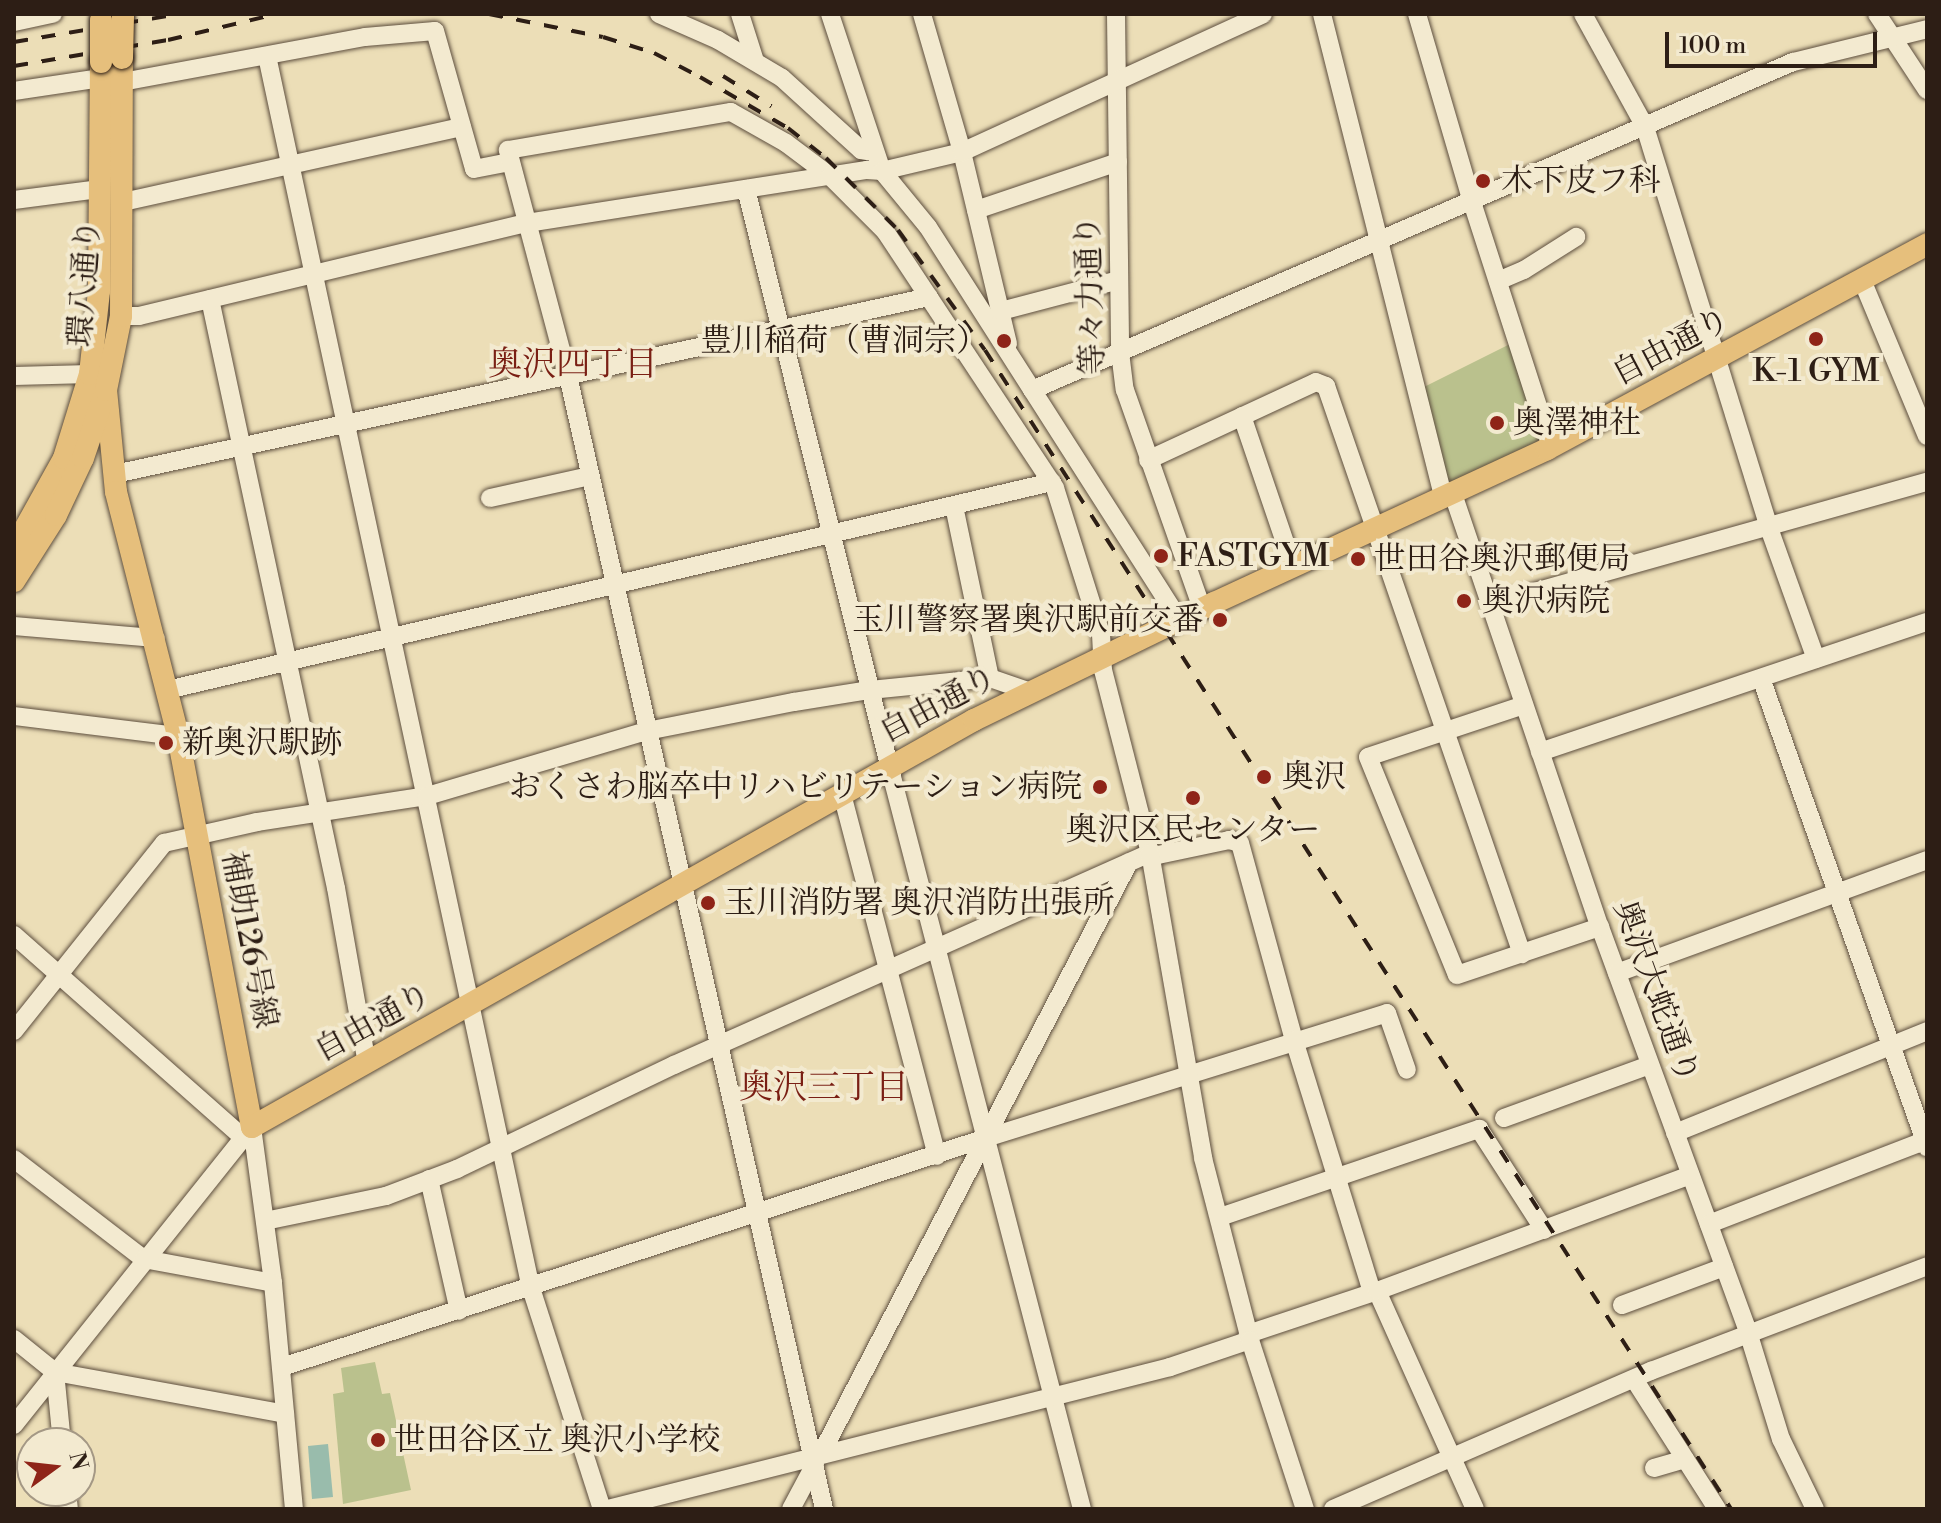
<!DOCTYPE html>
<html>
<head>
<meta charset="utf-8">
<style>
  body { margin:0 }
  #map { position:relative; width:1941px; height:1523px; overflow:hidden; background:#ecdeb7; font-family:"Libre Bodoni","Noto Serif JP",serif }
  div>[style] { position:absolute }
  [style*='--x'] { left:calc(var(--x)*1px); top:calc(var(--y)*1px); width:calc(var(--w)*1px); rotate:calc(var(--a)*1deg) }
  .green>* { inset:0; background:#bac18d }
  .water>* { inset:0; background:#99bcac }
  .roads { filter:drop-shadow(0 0 2px #5d4e3e) drop-shadow(0 0 2px #5d4e3e) }
  .minor>* { height:18px; margin:-9px; padding:0 9px; transform-origin:9px; border-radius:9px; background:#f3ead0 }
  .major>* { height:22px; margin:-11px; padding:0 11px; transform-origin:11px; border-radius:11px; background:#e6bf7c }
  .rail>* { height:4px; margin-top:-2px; transform-origin:0; background:repeating-linear-gradient(90deg,#2d1e15 0 14px,transparent 0 28px) }
  .bridges { filter:drop-shadow(0 0 2px #2d1e15) drop-shadow(0 0 2px #2d1e15) }
  .major-bridge>* { height:22px; margin:-11px; padding:0 11px; transform-origin:11px; border-radius:11px; background:#e6bf7c }
  .dots>* { width:22px; height:22px; translate:-50% -50%; box-sizing:border-box; border:4px solid #f3ead0; border-radius:50% }
  span { translate:-50% -50%; white-space:nowrap; text-align:center; line-height:1.15; -webkit-text-stroke:8px #f3ead0; paint-order:stroke }
  .poi-label { font-size:32px; color:#2d1e15 }
  .left { translate:0 -50%; text-align:left }
  .right { translate:-100% -50%; text-align:right }
  .street-label { font-size:32px; color:#2d1e15 }
  .neighbourhood-label { font-size:34px; color:#7a1f14 }
  .frame { position:absolute; inset:0; border:16px solid #2d1e15; pointer-events:none }
  .north { position:absolute; left:16px; top:1427px; width:80px; height:80px; box-sizing:border-box; background:#f3ead0; border:2px solid #a49885; border-radius:50%; rotate:75deg; font-size:22px; font-weight:700; line-height:32px; text-align:center; color:#2d1e15 }
  .north::after { content:''; display:block; margin:auto; width:28px; height:36px; background:#8f2418; clip-path:polygon(50% 0,100% 100%,50% 72%,0 100%) }
  .scale { position:absolute; left:1665px; top:32px; width:212px; height:36px; box-sizing:border-box; border:4px solid #2d1e15; border-top:0; padding-left:10px; font-size:24px; line-height:28px; white-space:nowrap; color:#2d1e15; -webkit-text-stroke:6px #f3ead0; paint-order:stroke }
</style>
</head>
<body>
<div id="map">
  <div class="green">
    <div style="clip-path:polygon(1512px 343px,1545px 445px,1447px 489px,1422px 388px)"></div>
    <div style="clip-path:polygon(375px 1362px,382px 1394px,390px 1393px,411px 1490px,343px 1504px,333px 1394px,344px 1392px,341px 1368px)"></div>
  </div>
  <div class="water">
    <div style="clip-path:polygon(328px 1444px,333px 1497px,312px 1499px,308px 1446px)"></div>
  </div>
  <div class="roads">
    <div class="minor">
      <div style="--x:659;--y:14;--w:64;--a:23.8"></div>
      <div style="--x:718;--y:40;--w:74;--a:30.7"></div>
      <div style="--x:782;--y:78;--w:107;--a:42.3"></div>
      <div style="--x:861;--y:150;--w:13;--a:9"></div>
      <div style="--x:740;--y:14;--w:49;--a:72.3"></div>
      <div style="--x:830;--y:14;--w:165;--a:71.7"></div>
      <div style="--x:882;--y:171;--w:72;--a:50.6"></div>
      <div style="--x:928;--y:227;--w:465;--a:57.4"></div>
      <div style="--x:922;--y:14;--w:144;--a:73.8"></div>
      <div style="--x:962;--y:152;--w:197;--a:76.5"></div>
      <div style="--x:1116;--y:14;--w:338;--a:89.3"></div>
      <div style="--x:1120;--y:352;--w:38;--a:83"></div>
      <div style="--x:1125;--y:390;--w:232;--a:70.6"></div>
      <div style="--x:1322;--y:14;--w:496;--a:75.9"></div>
      <div style="--x:1417;--y:14;--w:196;--a:73.7"></div>
      <div style="--x:1472;--y:202;--w:257;--a:72.1"></div>
      <div style="--x:1583;--y:14;--w:129;--a:61.2"></div>
      <div style="--x:1645;--y:127;--w:420;--a:72.8"></div>
      <div style="--x:1769;--y:528;--w:139;--a:70.3"></div>
      <div style="--x:1877;--y:14;--w:91;--a:56.7"></div>
      <div style="--x:14;--y:22;--w:40;--a:-12"></div>
      <div style="--x:267;--y:56;--w:1260;--a:77.91"></div>
      <div style="--x:531;--y:1288;--w:232;--a:72.2"></div>
      <div style="--x:122;--y:82;--w:247;--a:-10.5"></div>
      <div style="--x:365;--y:37;--w:70;--a:-4.9"></div>
      <div style="--x:435;--y:31;--w:143;--a:74.2"></div>
      <div style="--x:474;--y:169;--w:37;--a:-11"></div>
      <div style="--x:14;--y:91;--w:88;--a:-8.5"></div>
      <div style="--x:746;--y:189;--w:606;--a:76.06"></div>
      <div style="--x:892;--y:777;--w:756;--a:75.45"></div>
      <div style="--x:14;--y:200;--w:87;--a:-7.3"></div>
      <div style="--x:123;--y:202;--w:347;--a:-12.5"></div>
      <div style="--x:976;--y:210;--w:150;--a:-18.7"></div>
      <div style="--x:1862;--y:280;--w:169;--a:67.4"></div>
      <div style="--x:1498;--y:281;--w:28;--a:-23"></div>
      <div style="--x:1524;--y:270;--w:62;--a:-32.4"></div>
      <div style="--x:210;--y:299;--w:602;--a:77.93"></div>
      <div style="--x:336;--y:888;--w:178;--a:80"></div>
      <div style="--x:1001;--y:311;--w:122;--a:-14.7"></div>
      <div style="--x:121;--y:316;--w:18;--a:0"></div>
      <div style="--x:139;--y:316;--w:399;--a:-13.5"></div>
      <div style="--x:527;--y:223;--w:344;--a:-8.9"></div>
      <div style="--x:867;--y:170;--w:15;--a:4"></div>
      <div style="--x:882;--y:171;--w:82;--a:-13.4"></div>
      <div style="--x:962;--y:152;--w:331;--a:-24.6"></div>
      <div style="--x:14;--y:376;--w:76;--a:-1.5"></div>
      <div style="--x:1032;--y:390;--w:829;--a:-23.32"></div>
      <div style="--x:1793;--y:62;--w:138;--a:-13.8"></div>
      <div style="--x:1242;--y:416;--w:158;--a:71.2"></div>
      <div style="--x:1148;--y:460;--w:185;--a:-24.9"></div>
      <div style="--x:1316;--y:382;--w:11;--a:22"></div>
      <div style="--x:1326;--y:386;--w:601;--a:70.96"></div>
      <div style="--x:115;--y:474;--w:833;--a:-12.27"></div>
      <div style="--x:1452;--y:491;--w:460;--a:71.3"></div>
      <div style="--x:1600;--y:927;--w:431;--a:69.9"></div>
      <div style="--x:1748;--y:1332;--w:112;--a:72.9"></div>
      <div style="--x:1781;--y:1439;--w:78;--a:64.1"></div>
      <div style="--x:490;--y:498;--w:102;--a:-12.4"></div>
      <div style="--x:954;--y:506;--w:176;--a:78.2"></div>
      <div style="--x:1492;--y:604;--w:452;--a:-15.7"></div>
      <div style="--x:14;--y:626;--w:142;--a:4.9"></div>
      <div style="--x:1761;--y:678;--w:498;--a:70.5"></div>
      <div style="--x:167;--y:690;--w:909;--a:-13.23"></div>
      <div style="--x:1524;--y:705;--w:164;--a:161.6"></div>
      <div style="--x:1368;--y:757;--w:235;--a:67.8"></div>
      <div style="--x:1457;--y:975;--w:151;--a:-18.6"></div>
      <div style="--x:14;--y:716;--w:165;--a:7"></div>
      <div style="--x:1540;--y:752;--w:408;--a:-18.6"></div>
      <div style="--x:842;--y:794;--w:374;--a:75.3"></div>
      <div style="--x:14;--y:935;--w:305;--a:41.5"></div>
      <div style="--x:1617;--y:973;--w:330;--a:-20"></div>
      <div style="--x:14;--y:1031;--w:241;--a:-51.4"></div>
      <div style="--x:164;--y:843;--w:95;--a:-12.7"></div>
      <div style="--x:257;--y:822;--w:172;--a:-8.7"></div>
      <div style="--x:427;--y:796;--w:229;--a:-16.5"></div>
      <div style="--x:647;--y:731;--w:150;--a:-11.2"></div>
      <div style="--x:794;--y:702;--w:77;--a:-9"></div>
      <div style="--x:870;--y:690;--w:121;--a:-5.7"></div>
      <div style="--x:990;--y:678;--w:43;--a:18.9"></div>
      <div style="--x:1504;--y:1118;--w:155;--a:-20"></div>
      <div style="--x:252;--y:1127;--w:157;--a:82.3"></div>
      <div style="--x:273;--y:1283;--w:227;--a:84.7"></div>
      <div style="--x:1675;--y:1133;--w:272;--a:-22"></div>
      <div style="--x:14;--y:1159;--w:164;--a:37.6"></div>
      <div style="--x:144;--y:1259;--w:131;--a:10.5"></div>
      <div style="--x:429;--y:1179;--w:135;--a:77.2"></div>
      <div style="--x:1220;--y:1217;--w:274;--a:-18.8"></div>
      <div style="--x:1479;--y:1129;--w:120;--a:57.2"></div>
      <div style="--x:265;--y:1221;--w:124;--a:-11.7"></div>
      <div style="--x:386;--y:1196;--w:76;--a:-20.8"></div>
      <div style="--x:457;--y:1169;--w:241;--a:-25.6"></div>
      <div style="--x:674;--y:1065;--w:521;--a:-24.01"></div>
      <div style="--x:1150;--y:853;--w:8;--a:14"></div>
      <div style="--x:1158;--y:855;--w:73;--a:-11.9"></div>
      <div style="--x:1229;--y:840;--w:11;--a:15"></div>
      <div style="--x:1240;--y:843;--w:204;--a:74.7"></div>
      <div style="--x:1294;--y:1040;--w:264;--a:72.8"></div>
      <div style="--x:1709;--y:1224;--w:234;--a:-21.1"></div>
      <div style="--x:1377;--y:1291;--w:239;--a:65.8"></div>
      <div style="--x:1622;--y:1305;--w:109;--a:-20.4"></div>
      <div style="--x:1248;--y:1334;--w:136;--a:-18.4"></div>
      <div style="--x:1377;--y:1291;--w:334;--a:-20.3"></div>
      <div style="--x:14;--y:1339;--w:53;--a:38.8"></div>
      <div style="--x:55;--y:1372;--w:234;--a:10.3"></div>
      <div style="--x:282;--y:1367;--w:740;--a:-18.02"></div>
      <div style="--x:986;--y:1138;--w:420;--a:-17.3"></div>
      <div style="--x:1387;--y:1013;--w:60;--a:70.7"></div>
      <div style="--x:55;--y:1372;--w:71;--a:84.4"></div>
      <div style="--x:1634;--y:1379;--w:154;--a:57.4"></div>
      <div style="--x:14;--y:1425;--w:381;--a:-51.4"></div>
      <div style="--x:821;--y:1454;--w:667;--a:-62.51"></div>
      <div style="--x:1654;--y:1468;--w:32;--a:-16"></div>
      <div style="--x:67;--y:1491;--w:18;--a:84"></div>
      <div style="--x:608;--y:1509;--w:580;--a:-14.18"></div>
      <div style="--x:1170;--y:1367;--w:84;--a:-18.6"></div>
      <div style="--x:791;--y:1509;--w:51;--a:-61.9"></div>
      <div style="--x:824;--y:1509;--w:1162;--a:-102.73"></div>
      <div style="--x:568;--y:376;--w:234;--a:-104.9"></div>
      <div style="--x:508;--y:150;--w:226;--a:-9.7"></div>
      <div style="--x:731;--y:112;--w:63;--a:29.4"></div>
      <div style="--x:786;--y:143;--w:55;--a:36.9"></div>
      <div style="--x:830;--y:176;--w:78;--a:45"></div>
      <div style="--x:885;--y:231;--w:308;--a:56.5"></div>
      <div style="--x:1055;--y:488;--w:153;--a:72.5"></div>
      <div style="--x:1101;--y:634;--w:36;--a:87"></div>
      <div style="--x:1103;--y:670;--w:189;--a:75.6"></div>
      <div style="--x:1150;--y:853;--w:310;--a:80.1"></div>
      <div style="--x:1203;--y:1158;--w:188;--a:75.5"></div>
      <div style="--x:1250;--y:1340;--w:178;--a:72"></div>
      <div style="--x:1333;--y:1509;--w:347;--a:-23.5"></div>
      <div style="--x:1651;--y:1371;--w:295;--a:-20.8"></div>
    </div>
    <div class="major">
      <div style="--x:106;--y:390;--w:102;--a:84.4"></div>
      <div style="--x:116;--y:492;--w:252;--a:75.7"></div>
      <div style="--x:178;--y:736;--w:398;--a:79.3"></div>
      <div style="--x:252;--y:1127;--w:829;--a:-29.41"></div>
      <div style="--x:974;--y:720;--w:267;--a:-26"></div>
      <div style="--x:1214;--y:603;--w:367;--a:-24.8"></div>
      <div style="--x:1547;--y:449;--w:432;--a:-28.3"></div>
      <div style="--x:14;--y:548;--w:103;--a:-60.9"></div>
      <div style="--x:64;--y:458;--w:88;--a:-72.8"></div>
      <div style="--x:90;--y:374;--w:83;--a:-83.8"></div>
      <div style="--x:99;--y:291;--w:229;--a:-89.5"></div>
      <div style="--x:14;--y:581;--w:78;--a:-57.5"></div>
      <div style="--x:56;--y:515;--w:63;--a:-64.7"></div>
      <div style="--x:83;--y:458;--w:72;--a:-71.3"></div>
      <div style="--x:106;--y:390;--w:76;--a:-78.5"></div>
      <div style="--x:121;--y:316;--w:258;--a:-89.8"></div>
    </div>
  </div>
  <div class="rail">
    <div style="--x:489;--y:14;--w:116;--a:11.4"></div>
    <div style="--x:603;--y:37;--w:53;--a:17.4"></div>
    <div style="--x:654;--y:53;--w:52;--a:27.6"></div>
    <div style="--x:700;--y:77;--w:102;--a:30.1"></div>
    <div style="--x:788;--y:128;--w:48;--a:38.3"></div>
    <div style="--x:826;--y:158;--w:102;--a:45"></div>
    <div style="--x:898;--y:230;--w:148;--a:54.1"></div>
    <div style="--x:985;--y:350;--w:1378;--a:57.23"></div>
    <div style="--x:14;--y:42;--w:167;--a:-9.6"></div>
    <div style="--x:14;--y:66;--w:156;--a:-9.6"></div>
    <div style="--x:168;--y:40;--w:111;--a:-13.5"></div>
    <div style="--x:723;--y:76;--w:57;--a:32"></div>
  </div>
  <div class="bridges">
    <div class="major-bridge">
      <div style="--x:122;--y:58;--w:42;--a:-88.6"></div>
      <div style="--x:101;--y:62;--w:42;--a:-90"></div>
    </div>
  </div>
  <div class="dots">
    <div style="left:1483px;top:181px;background:#8f2418"></div>
    <div style="left:1816px;top:339px;background:#8f2418"></div>
    <div style="left:1004px;top:341px;background:#8f2418"></div>
    <div style="left:1497px;top:423px;background:#8f2418"></div>
    <div style="left:1161px;top:556px;background:#8f2418"></div>
    <div style="left:1358px;top:559px;background:#8f2418"></div>
    <div style="left:1464px;top:601px;background:#8f2418"></div>
    <div style="left:1220px;top:620px;background:#8f2418"></div>
    <div style="left:166px;top:743px;background:#8f2418"></div>
    <div style="left:1264px;top:777px;background:#8f2418"></div>
    <div style="left:1100px;top:787px;background:#8f2418"></div>
    <div style="left:1193px;top:798px;background:#8f2418"></div>
    <div style="left:708px;top:903px;background:#8f2418"></div>
    <div style="left:378px;top:1440px;background:#8f2418"></div>
  </div>
  <div class="poi-label">
    <span class="left" style="left:1501px;top:181px">木下皮フ科</span>
    <span class="right" style="left:988px;top:341px">豊川稲荷（曹洞宗）</span>
    <span style="left:1816px;top:371px">K-1 GYM</span>
    <span class="left" style="left:1513px;top:423px">奥澤神社</span>
    <span class="left" style="left:1177px;top:556px">FASTGYM</span>
    <span class="left" style="left:1374px;top:559px">世田谷奥沢郵便局</span>
    <span class="left" style="left:1482px;top:601px">奥沢病院</span>
    <span class="right" style="left:1204px;top:620px">玉川警察署奥沢駅前交番</span>
    <span class="left" style="left:182px;top:743px">新奥沢駅跡</span>
    <span class="left" style="left:1282px;top:777px">奥沢</span>
    <span class="right" style="left:1082px;top:787px">おくさわ脳卒中リハビリテーション病院</span>
    <span style="left:1193px;top:830px">奥沢区民センター</span>
    <span class="left" style="left:724px;top:903px">玉川消防署 奥沢消防出張所</span>
    <span class="left" style="left:394px;top:1440px">世田谷区立 奥沢小学校</span>
  </div>
  <div class="street-label">
    <span style="left:85px;top:283px;rotate:-86deg">環八通り</span>
    <span style="left:1091px;top:295px;rotate:-92deg">等々力通り</span>
    <span style="left:1671px;top:347px;rotate:-28deg">自由通り</span>
    <span style="left:938px;top:705px;rotate:-28deg">自由通り</span>
    <span style="left:249px;top:940px;rotate:79deg">補助126号線</span>
    <span style="left:1656px;top:992px;rotate:70deg">奥沢大蛇通り</span>
    <span style="left:373px;top:1023px;rotate:-29deg">自由通り</span>
  </div>
  <div class="neighbourhood-label">
    <span style="left:573px;top:366px">奥沢四丁目</span>
    <span style="left:824px;top:1089px">奥沢三丁目</span>
  </div>
  <div class="frame"></div>
  <div class="north">N</div>
  <div class="scale">100 m</div>
</div>
</body>
</html>
